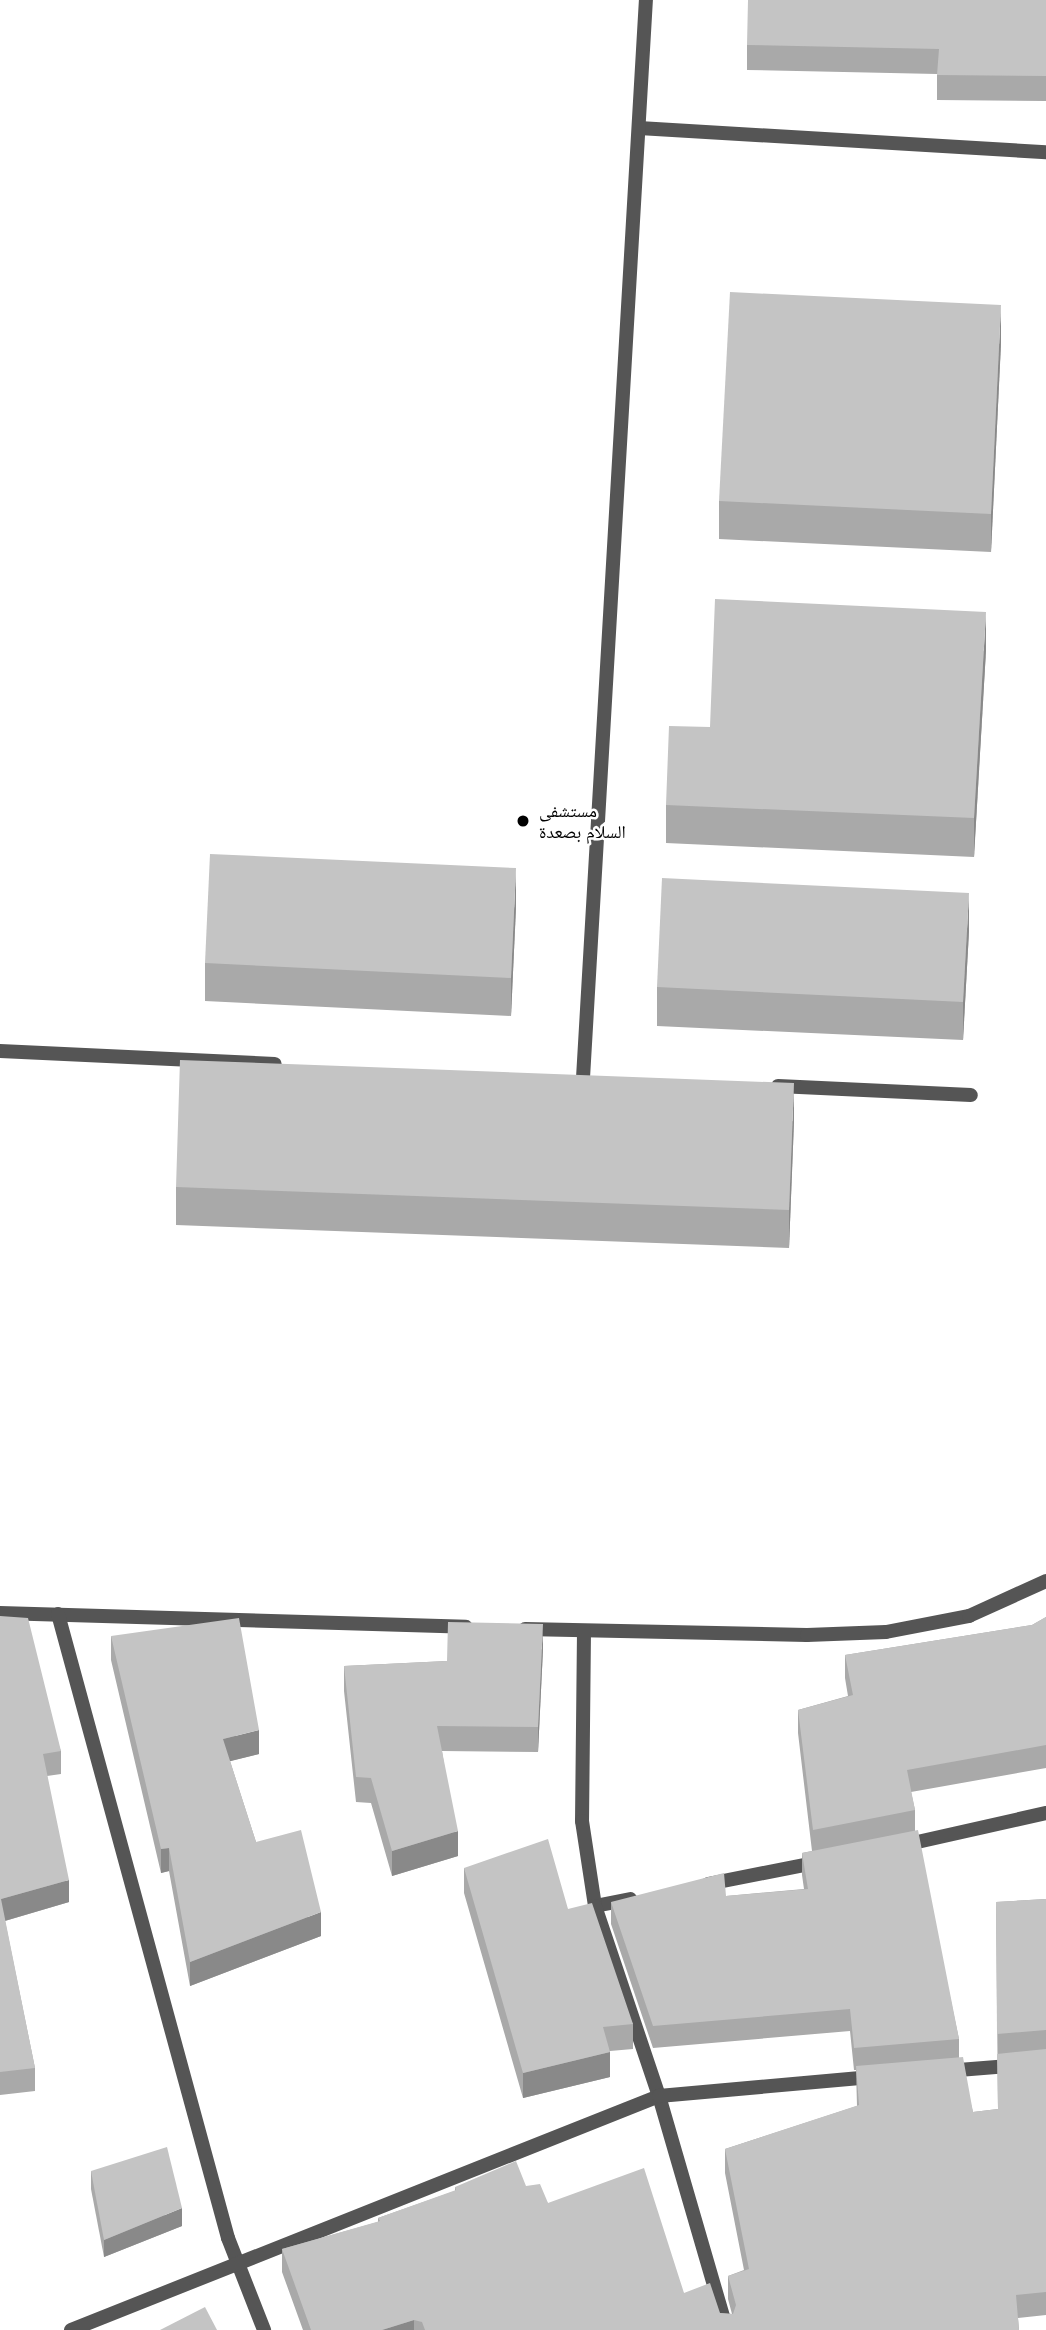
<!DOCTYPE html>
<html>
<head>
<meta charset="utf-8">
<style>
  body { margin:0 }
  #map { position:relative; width:1046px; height:2330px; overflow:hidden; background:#fff; font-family:"Noto Sans","Noto Naskh Arabic",sans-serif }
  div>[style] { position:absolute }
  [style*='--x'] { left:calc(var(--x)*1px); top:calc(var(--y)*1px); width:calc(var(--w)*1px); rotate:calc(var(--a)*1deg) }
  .lane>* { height:14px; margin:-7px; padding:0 7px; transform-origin:7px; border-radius:7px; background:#555 }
  .street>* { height:14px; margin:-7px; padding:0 7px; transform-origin:7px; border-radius:7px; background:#555 }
  .wall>* { inset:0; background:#a9a9a9 }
  .shaded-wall>* { inset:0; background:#898989 }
  .building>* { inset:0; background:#c4c4c4 }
  .dots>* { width:19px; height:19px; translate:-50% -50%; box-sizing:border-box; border:4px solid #fff; border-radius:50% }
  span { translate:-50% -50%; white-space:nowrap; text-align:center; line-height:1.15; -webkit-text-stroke:5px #fff; paint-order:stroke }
  .poi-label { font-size:18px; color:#000 }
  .left { translate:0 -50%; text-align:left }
</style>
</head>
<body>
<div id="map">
  <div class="lane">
    <div style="--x:639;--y:128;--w:408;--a:3.4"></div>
    <div style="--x:0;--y:1051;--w:275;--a:2.7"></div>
    <div style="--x:583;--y:1078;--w:1080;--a:-86.66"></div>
    <div style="--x:778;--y:1086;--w:193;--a:2.7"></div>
    <div style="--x:904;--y:1845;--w:146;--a:-12.7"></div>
    <div style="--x:708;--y:1884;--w:113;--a:-11.2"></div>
    <div style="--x:595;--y:1906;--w:36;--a:-11"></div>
  </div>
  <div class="street">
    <div style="--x:0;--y:1613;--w:466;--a:1.7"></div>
    <div style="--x:58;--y:1614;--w:647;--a:74.76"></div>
    <div style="--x:228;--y:2238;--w:99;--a:68.6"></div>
    <div style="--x:525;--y:1629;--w:282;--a:1.2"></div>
    <div style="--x:807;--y:1635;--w:79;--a:-2.2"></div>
    <div style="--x:886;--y:1632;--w:85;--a:-10.9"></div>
    <div style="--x:969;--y:1616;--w:85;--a:-24.4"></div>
    <div style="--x:584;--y:1631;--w:190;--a:90.6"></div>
    <div style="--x:582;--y:1821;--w:86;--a:81.3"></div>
    <div style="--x:595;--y:1906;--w:200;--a:71.4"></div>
    <div style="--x:659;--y:2096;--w:244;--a:73.8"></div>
    <div style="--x:946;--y:2071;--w:100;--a:-4.6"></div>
    <div style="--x:71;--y:2330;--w:633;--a:-21.7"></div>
    <div style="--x:659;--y:2096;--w:216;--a:-5.1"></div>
  </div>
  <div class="wall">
    <div style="clip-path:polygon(1046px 0,1046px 101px,937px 100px,937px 74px,747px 70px,747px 45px)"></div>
    <div style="clip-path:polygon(1001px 343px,991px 552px,719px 539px,719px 501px)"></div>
    <div style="clip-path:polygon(986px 650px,974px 857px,666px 843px,666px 805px,710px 727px)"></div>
    <div style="clip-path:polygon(516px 907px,511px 1016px,205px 1001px,205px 963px)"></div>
    <div style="clip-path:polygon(969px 931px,963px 1040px,657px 1026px,657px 987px)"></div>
    <div style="clip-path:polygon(794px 1121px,789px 1248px,176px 1225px,176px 1187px)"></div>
    <div style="clip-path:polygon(0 1616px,61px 1751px,61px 1774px,47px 1776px,69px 1902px,5px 1921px,35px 2068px,35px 2091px,0 2095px)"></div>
    <div style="clip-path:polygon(1046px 1617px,1046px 1768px,911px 1792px,915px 1810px,915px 1831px,959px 2039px,959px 2057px,973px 2112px,998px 2109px,996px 1902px,1046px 1899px,1046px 2315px,1018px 2318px,1019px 2330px,303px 2330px,282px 2272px,282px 2249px,378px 2222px,378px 2218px,455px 2191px,455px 2187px,526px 2186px,548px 2203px,684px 2293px,720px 2313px,732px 2314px,728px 2299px,728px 2276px,744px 2270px,725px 2173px,725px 2149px,857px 2106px,856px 2070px,854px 2070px,850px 2031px,653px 2048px,611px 1924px,611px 1902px,726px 1896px,804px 1889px,802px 1875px,802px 1853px,812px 1851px,798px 1733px,798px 1710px,848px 1696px,845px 1678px,845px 1655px,1032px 1625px)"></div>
    <div style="clip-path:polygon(111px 1636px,259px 1754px,230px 1761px,256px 1842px,321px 1936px,190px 1986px,169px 1871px,161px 1873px,111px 1660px)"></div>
    <div style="clip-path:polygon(543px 1649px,538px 1752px,442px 1751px,458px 1856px,392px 1876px,371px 1803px,356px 1802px,344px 1691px,344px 1666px,447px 1661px)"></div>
    <div style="clip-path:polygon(464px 1868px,568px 1909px,633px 2024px,633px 2049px,610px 2051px,610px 2077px,523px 2098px,464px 1893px)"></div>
    <div style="clip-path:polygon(91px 2171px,182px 2226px,104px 2257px,91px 2189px)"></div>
  </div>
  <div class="shaded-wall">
    <div style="clip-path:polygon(1001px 305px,1001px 343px,991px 552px,991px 514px)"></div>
    <div style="clip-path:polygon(986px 612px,986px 650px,974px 857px,974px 818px)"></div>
    <div style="clip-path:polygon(516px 868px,516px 907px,511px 1016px,511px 978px)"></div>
    <div style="clip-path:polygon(969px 893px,969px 931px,963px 1040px,963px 1002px)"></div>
    <div style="clip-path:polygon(794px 1083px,794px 1121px,789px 1248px,789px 1210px)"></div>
    <div style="clip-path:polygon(543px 1624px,543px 1649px,538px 1752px,538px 1727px)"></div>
    <div style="clip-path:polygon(259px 1730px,259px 1754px,223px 1763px,223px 1739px)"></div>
    <div style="clip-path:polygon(458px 1831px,458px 1856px,392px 1876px,392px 1851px)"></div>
    <div style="clip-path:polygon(169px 1848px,169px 1871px,161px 1873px,161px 1849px)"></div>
    <div style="clip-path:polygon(69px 1880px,69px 1902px,1px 1922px,1px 1899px)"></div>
    <div style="clip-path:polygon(321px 1912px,321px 1936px,190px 1986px,190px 1962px)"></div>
    <div style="clip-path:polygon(610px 2052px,610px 2077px,523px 2098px,523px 2073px)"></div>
    <div style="clip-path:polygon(182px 2208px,182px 2226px,104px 2257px,104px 2240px)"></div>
    <div style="clip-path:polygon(414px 2320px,414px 2330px,382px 2330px)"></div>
  </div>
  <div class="building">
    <div style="clip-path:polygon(748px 0,1046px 0,1046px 76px,937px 75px,939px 49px,747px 45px)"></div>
    <div style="clip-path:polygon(730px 292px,1001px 305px,991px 514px,719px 501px)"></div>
    <div style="clip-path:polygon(715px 599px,986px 612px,974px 818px,666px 805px,669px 726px,710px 727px)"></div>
    <div style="clip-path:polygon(210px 854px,516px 868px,511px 978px,205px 963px)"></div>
    <div style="clip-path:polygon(662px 878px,969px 893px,963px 1002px,657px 987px)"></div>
    <div style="clip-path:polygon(180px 1060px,794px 1083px,789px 1210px,176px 1187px)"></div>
    <div style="clip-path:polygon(0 1616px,28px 1618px,61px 1751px,43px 1754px,69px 1880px,1px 1899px,35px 2068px,0 2072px)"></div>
    <div style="clip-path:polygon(1046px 1617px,1046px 1745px,907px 1770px,915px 1810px,813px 1830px,798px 1710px,853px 1695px,845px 1655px,1032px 1625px)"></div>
    <div style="clip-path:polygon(239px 1618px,259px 1730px,223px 1739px,256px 1842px,301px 1830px,321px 1912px,190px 1962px,169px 1848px,161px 1849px,111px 1636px)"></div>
    <div style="clip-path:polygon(448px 1622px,543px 1624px,538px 1727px,437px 1726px,458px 1831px,392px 1851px,371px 1778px,356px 1777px,344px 1666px,447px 1661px)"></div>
    <div style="clip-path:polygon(918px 1830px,959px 2039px,854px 2048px,850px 2009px,653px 2026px,611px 1902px,724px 1873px,726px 1896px,808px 1889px,802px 1853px)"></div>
    <div style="clip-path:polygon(548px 1839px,568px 1909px,592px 1903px,633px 2024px,603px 2027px,610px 2052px,523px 2073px,464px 1868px)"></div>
    <div style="clip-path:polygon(1046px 1899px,1046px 2030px,997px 2034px,996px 1902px)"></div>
    <div style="clip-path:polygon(1046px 2049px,1046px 2292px,1016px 2295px,1019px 2330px,425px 2330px,422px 2322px,414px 2320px,382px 2330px,311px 2330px,282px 2249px,380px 2221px,378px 2218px,456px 2190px,455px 2187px,516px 2161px,526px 2186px,540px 2184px,548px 2203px,644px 2168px,684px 2293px,710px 2283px,720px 2313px,733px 2314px,736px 2305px,728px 2276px,749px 2269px,725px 2149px,859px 2105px,856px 2066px,963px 2057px,973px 2112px,998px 2109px,997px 2054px)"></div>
    <div style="clip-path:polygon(167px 2147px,182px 2208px,104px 2240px,91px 2171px)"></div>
    <div style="clip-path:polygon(205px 2307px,217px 2330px,160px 2330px)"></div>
  </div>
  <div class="dots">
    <div style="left:523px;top:821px;background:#000"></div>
  </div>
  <div class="poi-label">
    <span class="left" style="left:539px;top:821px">مستشفى<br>السلام بصعدة</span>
  </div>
</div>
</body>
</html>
